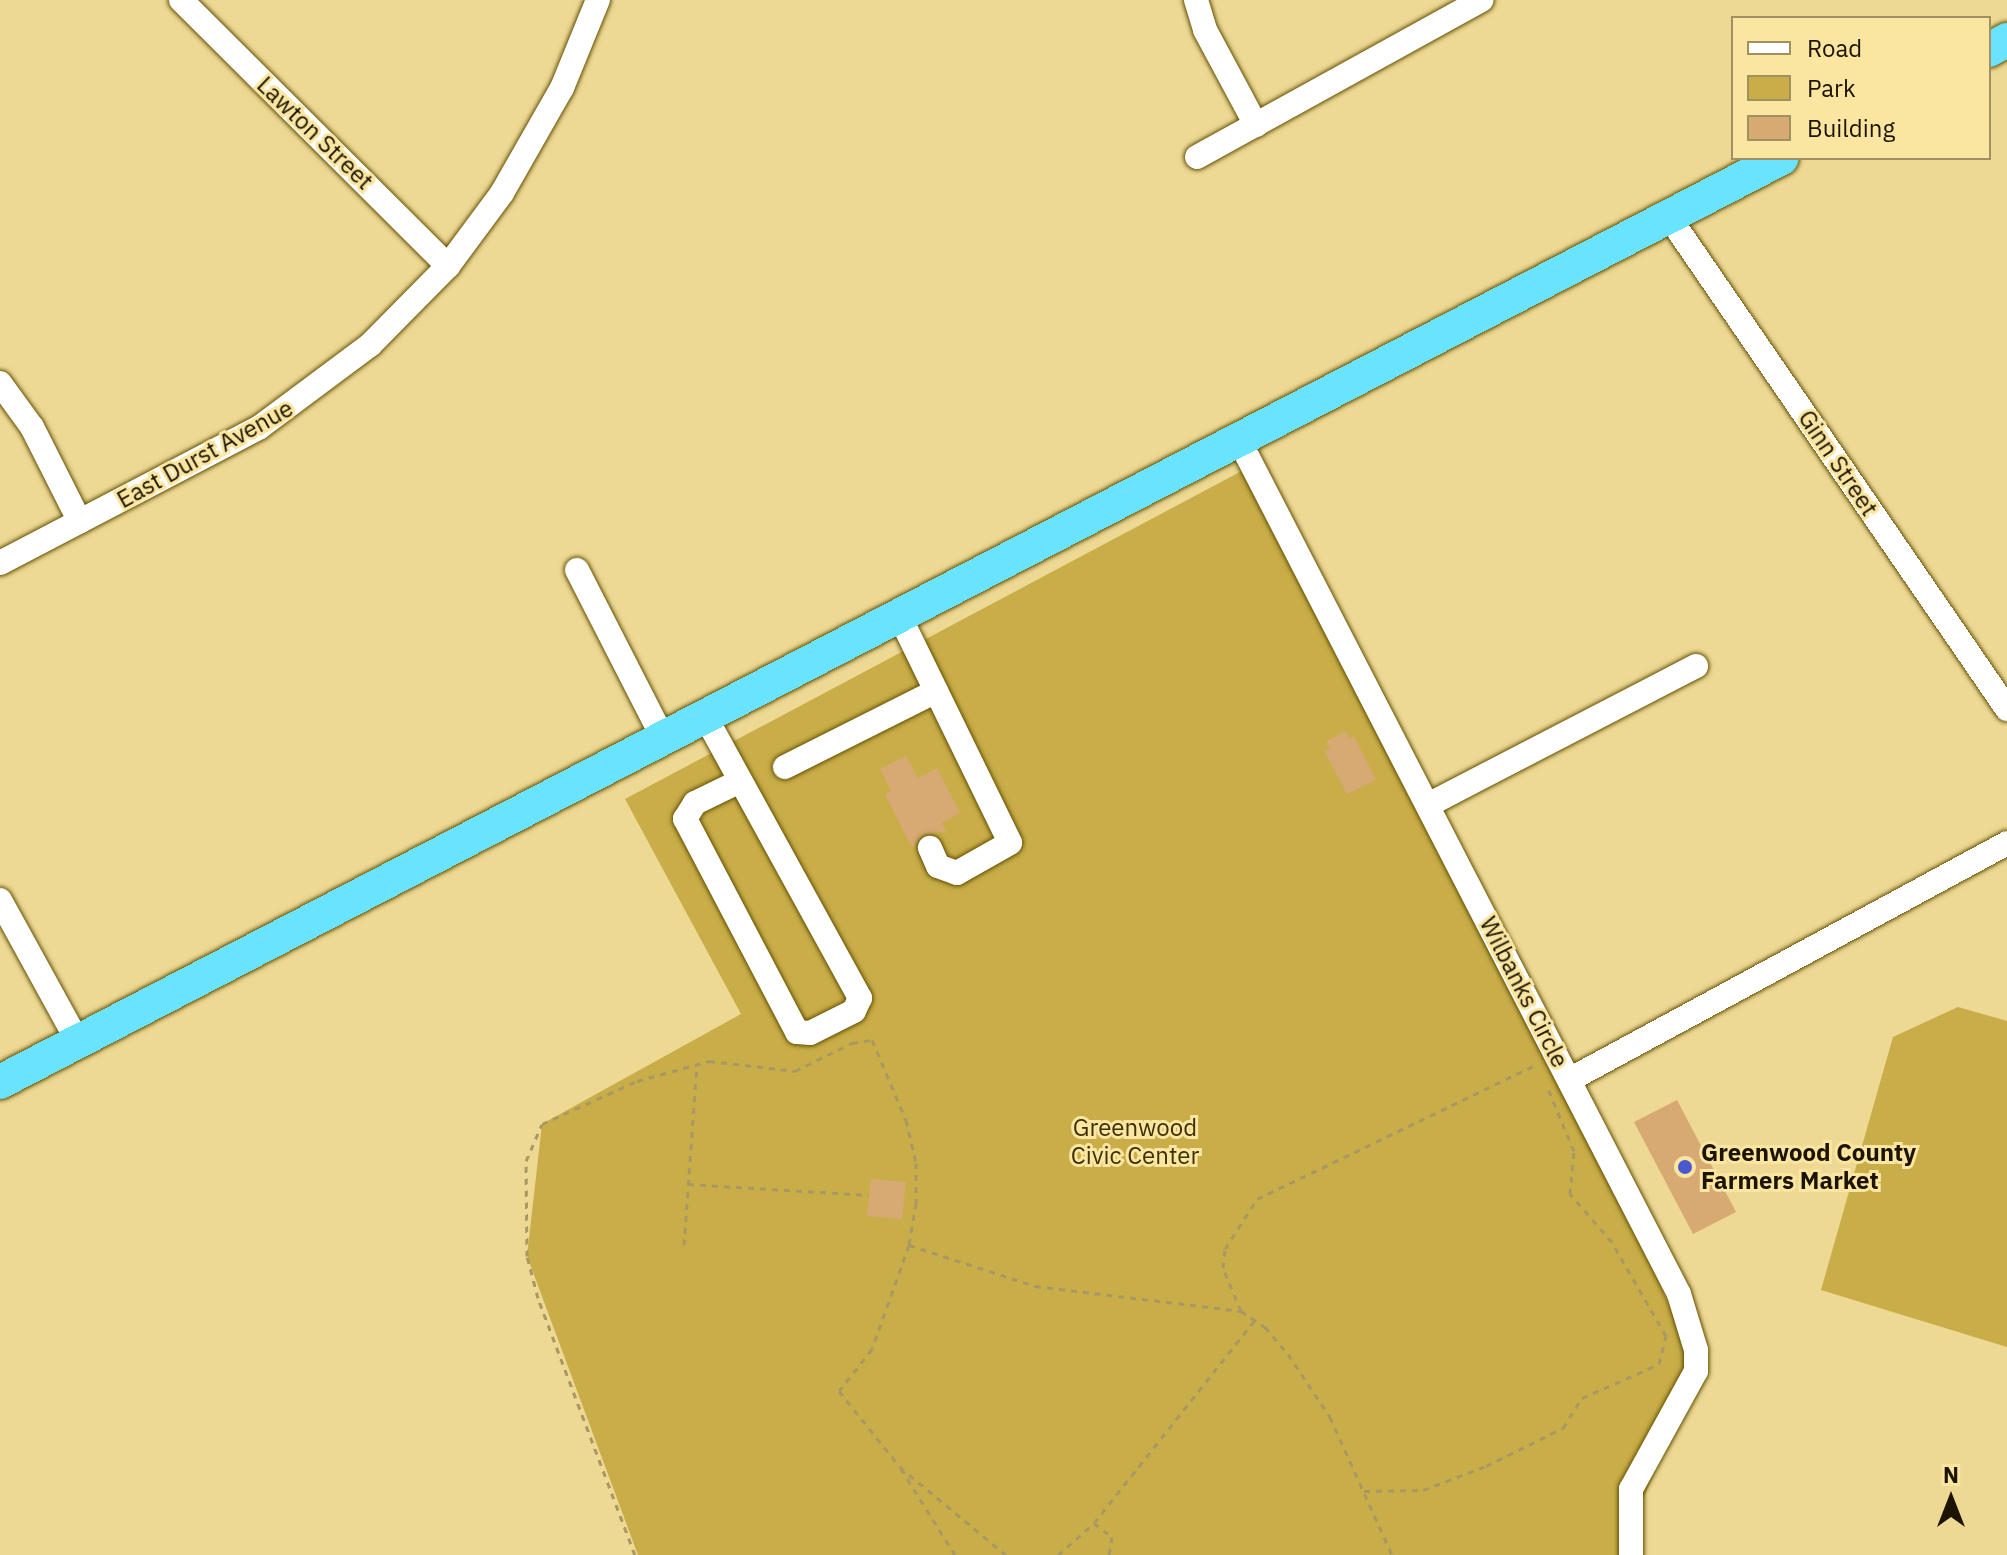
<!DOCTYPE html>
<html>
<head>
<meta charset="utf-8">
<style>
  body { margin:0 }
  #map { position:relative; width:2007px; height:1555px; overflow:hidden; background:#edd894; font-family:"IBM Plex Sans",sans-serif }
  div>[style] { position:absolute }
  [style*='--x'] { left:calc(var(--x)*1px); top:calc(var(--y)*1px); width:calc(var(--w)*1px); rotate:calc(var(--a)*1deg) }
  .green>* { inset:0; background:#c9ad48 }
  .building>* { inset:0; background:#d6aa72 }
  .path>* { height:3px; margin-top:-1.5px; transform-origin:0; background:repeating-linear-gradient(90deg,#a99864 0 6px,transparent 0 12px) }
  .roads { filter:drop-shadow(0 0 2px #645102) drop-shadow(0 0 2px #645102) }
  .minor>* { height:24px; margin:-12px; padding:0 12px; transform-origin:12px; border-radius:12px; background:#fff }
  .highway>* { height:34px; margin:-17px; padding:0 17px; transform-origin:17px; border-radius:17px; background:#6ae4fe }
  .dots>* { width:22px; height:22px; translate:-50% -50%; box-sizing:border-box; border:4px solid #fae5a1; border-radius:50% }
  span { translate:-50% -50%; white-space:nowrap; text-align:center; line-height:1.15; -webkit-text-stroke:6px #fae5a1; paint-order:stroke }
  .street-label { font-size:24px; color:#1c1400 }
  .park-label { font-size:24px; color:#3d3000 }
  .poi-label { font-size:24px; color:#1c1400; font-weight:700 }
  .left { translate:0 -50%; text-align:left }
  .legend { position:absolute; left:1731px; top:16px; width:260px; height:144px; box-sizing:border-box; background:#fae5a1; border:2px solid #a19161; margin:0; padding:10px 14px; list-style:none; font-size:24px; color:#1c1400 }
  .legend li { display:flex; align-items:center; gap:16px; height:40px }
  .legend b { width:40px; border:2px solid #a19161 }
  .north { position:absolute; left:1911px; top:1459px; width:80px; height:80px; -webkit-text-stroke:6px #fae5a1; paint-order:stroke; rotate:0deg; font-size:22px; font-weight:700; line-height:32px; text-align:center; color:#1c1400 }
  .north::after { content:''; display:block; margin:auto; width:28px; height:36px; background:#1c1400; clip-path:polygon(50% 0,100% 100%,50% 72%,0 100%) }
</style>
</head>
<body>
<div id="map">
  <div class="green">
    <div style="clip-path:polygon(1253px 465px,1601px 1141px,1696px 1371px,1631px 1529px,1629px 1555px,638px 1555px,527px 1256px,542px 1124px,741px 1014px,625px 799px)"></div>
    <div style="clip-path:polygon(1958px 1007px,2007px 1021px,2007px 1347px,1821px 1290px,1893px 1037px)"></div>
  </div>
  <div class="building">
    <div style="clip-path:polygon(1346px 731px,1349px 739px,1354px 736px,1376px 780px,1347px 794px,1324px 751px,1330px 748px,1326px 741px)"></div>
    <div style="clip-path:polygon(906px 756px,918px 778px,937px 768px,960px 813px,942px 823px,946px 831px,923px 835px,912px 848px,885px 794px,891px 791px,880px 769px)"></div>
    <div style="clip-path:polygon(1677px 1100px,1736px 1212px,1693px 1234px,1634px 1122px)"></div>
    <div style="clip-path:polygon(871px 1179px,906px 1182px,902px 1219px,867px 1216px)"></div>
  </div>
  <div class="path">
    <div style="--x:688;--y:1184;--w:181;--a:3.5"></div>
    <div style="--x:684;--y:1245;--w:180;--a:-85.9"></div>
    <div style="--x:909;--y:1245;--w:133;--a:18"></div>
    <div style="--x:1035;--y:1286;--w:208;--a:6.9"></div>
    <div style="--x:1241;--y:1311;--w:29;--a:34"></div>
    <div style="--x:1265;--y:1327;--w:35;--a:50"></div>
    <div style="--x:1288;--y:1354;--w:76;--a:56.3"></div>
    <div style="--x:1330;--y:1417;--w:151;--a:65.8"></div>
    <div style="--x:1241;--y:1311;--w:47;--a:-112.7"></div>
    <div style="--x:1223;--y:1268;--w:19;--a:-84"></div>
    <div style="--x:1225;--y:1249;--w:59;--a:-57.4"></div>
    <div style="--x:1257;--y:1199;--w:312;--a:-25.7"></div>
    <div style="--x:1364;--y:1491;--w:59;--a:-1"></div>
    <div style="--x:1423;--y:1490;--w:67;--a:-20.9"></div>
    <div style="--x:1486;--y:1466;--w:86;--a:-26.3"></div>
    <div style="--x:1563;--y:1428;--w:36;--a:-58"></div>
    <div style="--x:1582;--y:1398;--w:84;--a:-23.8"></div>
    <div style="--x:1659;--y:1364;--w:29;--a:-76"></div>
    <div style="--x:1666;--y:1336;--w:108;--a:-119.9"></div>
    <div style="--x:1612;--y:1242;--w:64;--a:-131.2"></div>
    <div style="--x:1570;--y:1194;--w:43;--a:-84.7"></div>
    <div style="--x:1574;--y:1151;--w:70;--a:-112.6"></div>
    <div style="--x:1094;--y:1523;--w:259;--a:-51.6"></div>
    <div style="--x:635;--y:1555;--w:275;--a:-110.7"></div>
    <div style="--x:538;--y:1298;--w:43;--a:-104.7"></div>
    <div style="--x:527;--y:1256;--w:95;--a:-90.6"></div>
    <div style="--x:526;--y:1161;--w:40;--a:-66.6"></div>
    <div style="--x:542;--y:1124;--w:104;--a:-24.4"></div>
    <div style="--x:637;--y:1081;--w:75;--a:-15.5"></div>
    <div style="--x:709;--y:1061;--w:87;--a:6.6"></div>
    <div style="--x:795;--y:1071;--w:64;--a:-26.2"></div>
    <div style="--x:852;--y:1043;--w:20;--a:-9"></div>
    <div style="--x:872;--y:1040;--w:87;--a:67"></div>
    <div style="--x:906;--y:1120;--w:44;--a:76.9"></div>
    <div style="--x:916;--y:1163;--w:40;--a:90"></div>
    <div style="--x:916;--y:1203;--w:43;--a:99.5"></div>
    <div style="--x:909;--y:1245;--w:110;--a:109.6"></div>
    <div style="--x:872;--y:1349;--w:53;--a:128.2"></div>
    <div style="--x:839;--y:1391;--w:97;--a:51.2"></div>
    <div style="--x:955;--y:1555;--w:104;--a:-122"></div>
    <div style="--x:900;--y:1467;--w:138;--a:39.7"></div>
    <div style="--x:1058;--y:1555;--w:48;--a:-41.6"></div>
    <div style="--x:1094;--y:1523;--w:23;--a:38"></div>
    <div style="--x:1112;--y:1537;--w:18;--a:99"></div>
  </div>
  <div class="roads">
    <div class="minor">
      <div style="--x:181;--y:0;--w:377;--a:44.9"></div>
      <div style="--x:1196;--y:0;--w:31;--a:73"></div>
      <div style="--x:1205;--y:30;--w:108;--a:61.8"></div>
      <div style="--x:1197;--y:157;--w:325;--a:-28.9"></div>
      <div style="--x:1669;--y:217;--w:597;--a:55.51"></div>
      <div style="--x:0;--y:383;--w:54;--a:54"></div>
      <div style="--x:32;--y:427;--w:106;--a:63.2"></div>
      <div style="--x:1240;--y:442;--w:958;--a:62.74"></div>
      <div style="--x:1679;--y:1294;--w:59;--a:73.1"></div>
      <div style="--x:1696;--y:1350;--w:21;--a:90"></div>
      <div style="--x:1696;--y:1371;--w:135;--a:118.8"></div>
      <div style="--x:1631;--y:1489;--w:66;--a:90"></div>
      <div style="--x:0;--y:563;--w:293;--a:-27.6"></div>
      <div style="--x:260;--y:427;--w:137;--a:-36.7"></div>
      <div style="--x:370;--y:345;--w:111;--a:-45.4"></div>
      <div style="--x:448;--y:266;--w:91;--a:-53.5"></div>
      <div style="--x:502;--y:193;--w:121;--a:-60.3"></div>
      <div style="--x:562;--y:88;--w:95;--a:-67.8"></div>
      <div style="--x:577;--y:570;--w:189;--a:62.9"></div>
      <div style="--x:900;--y:617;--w:251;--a:64"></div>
      <div style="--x:1010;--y:843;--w:61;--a:150.5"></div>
      <div style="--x:957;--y:873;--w:20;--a:-160"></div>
      <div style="--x:938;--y:866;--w:20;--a:-114"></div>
      <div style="--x:705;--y:716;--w:322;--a:61.2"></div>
      <div style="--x:860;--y:998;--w:14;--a:115"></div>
      <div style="--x:854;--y:1011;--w:49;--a:153.4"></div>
      <div style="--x:810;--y:1033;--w:13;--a:-176"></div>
      <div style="--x:797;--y:1032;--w:241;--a:-117.7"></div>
      <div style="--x:685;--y:819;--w:19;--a:-58"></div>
      <div style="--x:695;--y:803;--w:48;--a:-26"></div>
      <div style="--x:785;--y:767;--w:169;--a:-26.7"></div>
      <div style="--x:1428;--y:805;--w:302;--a:-27.4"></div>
      <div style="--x:0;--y:900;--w:162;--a:61.2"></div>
      <div style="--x:1569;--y:1080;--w:498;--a:-28.4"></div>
    </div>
    <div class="highway">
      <div style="--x:1989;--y:50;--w:21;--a:-29"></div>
      <div style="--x:0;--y:1082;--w:2007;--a:-27.41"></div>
    </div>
  </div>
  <div class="dots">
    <div style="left:1685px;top:1167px;background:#4b59ce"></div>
  </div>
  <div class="street-label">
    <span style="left:315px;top:133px;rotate:44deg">Lawton Street</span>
    <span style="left:205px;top:454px;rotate:-29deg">East Durst Avenue</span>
    <span style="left:1838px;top:463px;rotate:56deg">Ginn Street</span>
    <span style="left:1524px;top:992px;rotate:63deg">Wilbanks Circle</span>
  </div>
  <div class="park-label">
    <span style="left:1135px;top:1142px">Greenwood<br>Civic Center</span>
  </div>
  <div class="poi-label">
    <span class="left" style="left:1701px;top:1167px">Greenwood County<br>Farmers Market</span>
  </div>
  <ul class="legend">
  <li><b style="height:10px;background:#fff"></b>Road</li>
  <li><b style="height:22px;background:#c9ad48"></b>Park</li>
  <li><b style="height:22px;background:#d6aa72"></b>Building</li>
  </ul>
  <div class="north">N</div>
</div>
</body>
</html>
